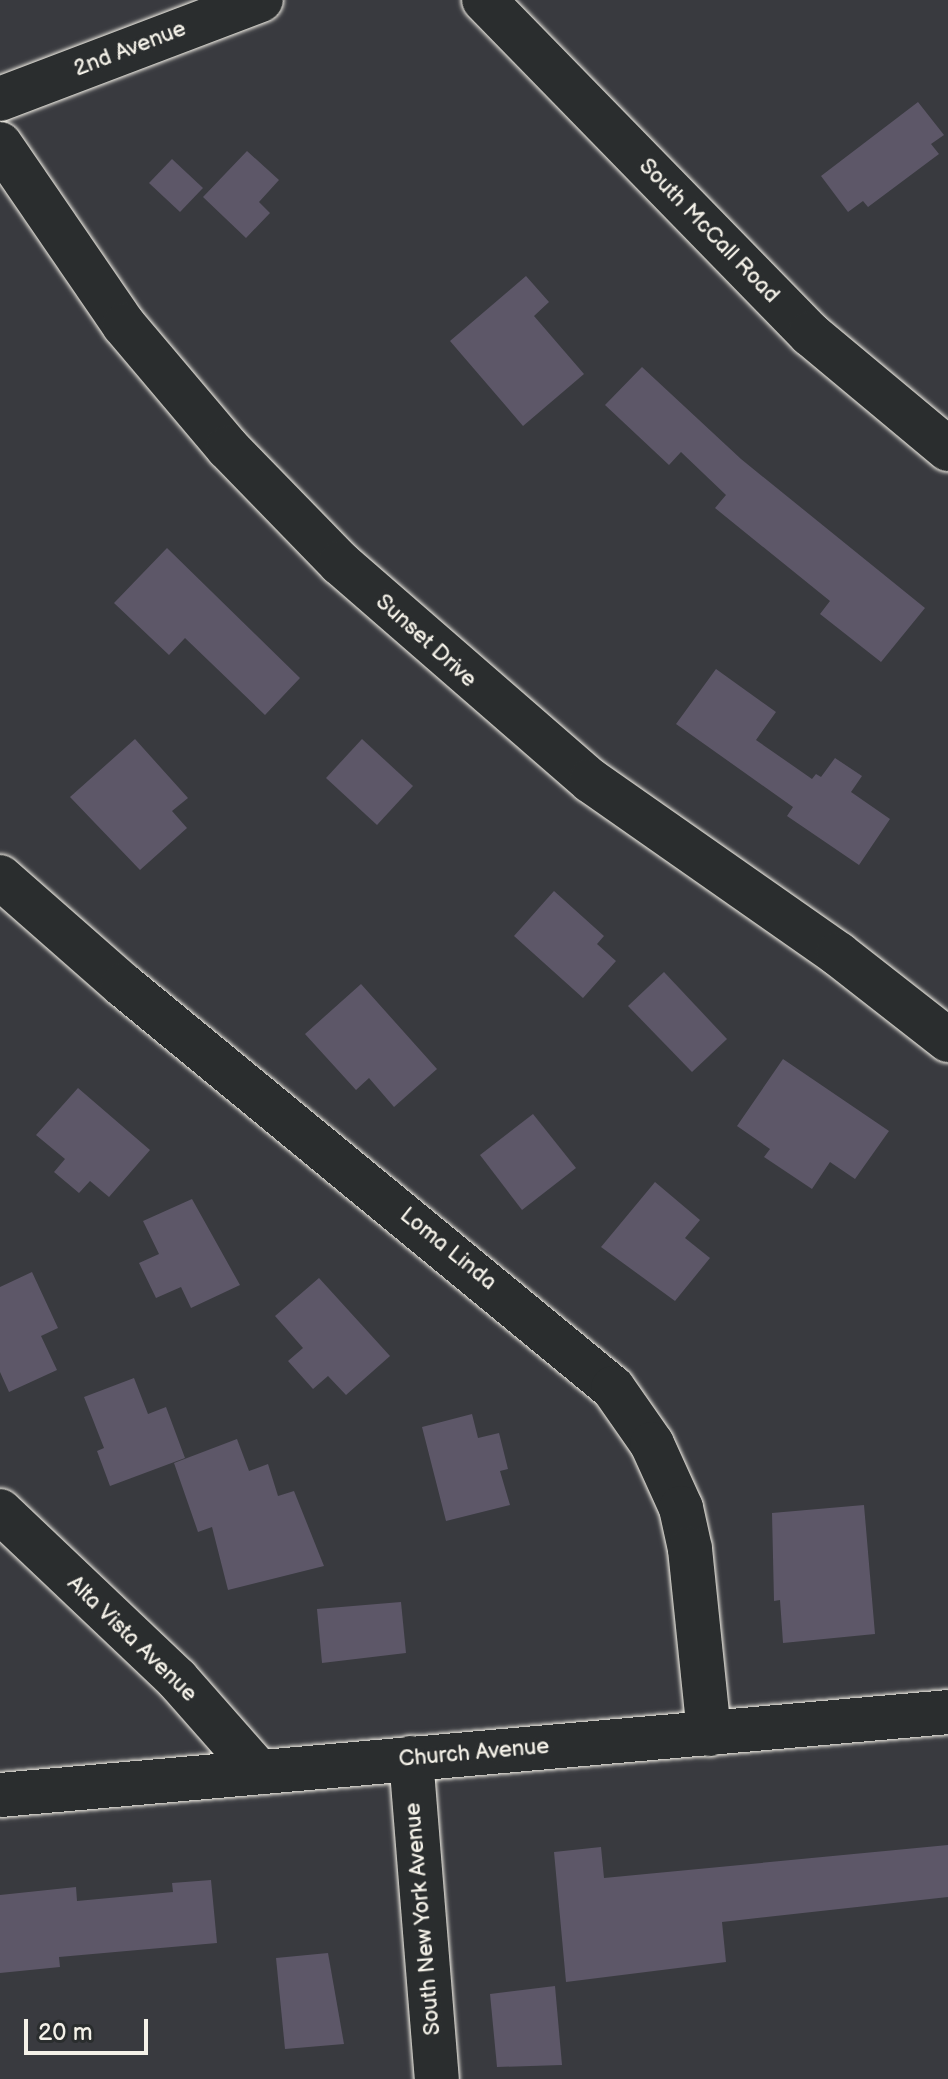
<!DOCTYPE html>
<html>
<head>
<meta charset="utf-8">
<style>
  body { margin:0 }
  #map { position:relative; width:948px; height:2079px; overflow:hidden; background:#393a3f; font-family:"Balsamiq Sans",sans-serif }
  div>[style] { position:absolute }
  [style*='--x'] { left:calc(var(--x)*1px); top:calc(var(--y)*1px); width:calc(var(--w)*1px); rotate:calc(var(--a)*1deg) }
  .building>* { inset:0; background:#5d5768 }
  .roads { filter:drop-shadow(0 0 2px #f4f1e8) drop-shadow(0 0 2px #f4f1e8) }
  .street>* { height:44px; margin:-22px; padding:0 22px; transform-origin:22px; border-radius:22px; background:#2a2d2e }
  .secondary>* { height:44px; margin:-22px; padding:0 22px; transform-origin:22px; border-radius:22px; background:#2a2d2e }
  span { translate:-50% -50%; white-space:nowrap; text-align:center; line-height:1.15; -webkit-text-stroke:8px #2a2d2e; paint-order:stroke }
  .street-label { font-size:22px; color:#f4f1e8 }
  .scale { position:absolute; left:24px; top:2019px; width:124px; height:36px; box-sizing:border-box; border:4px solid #f4f1e8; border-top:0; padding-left:10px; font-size:24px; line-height:28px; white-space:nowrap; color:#f4f1e8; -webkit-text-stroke:6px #2a2d2e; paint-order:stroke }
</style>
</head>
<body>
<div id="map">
  <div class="building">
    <div style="clip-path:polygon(918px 102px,944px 135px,931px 144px,939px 154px,868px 207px,863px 201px,848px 212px,821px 176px)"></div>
    <div style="clip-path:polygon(247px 151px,279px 180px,259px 202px,270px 213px,246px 238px,203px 197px)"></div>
    <div style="clip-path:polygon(172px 159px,203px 188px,180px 212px,149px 183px)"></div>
    <div style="clip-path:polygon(526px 276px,549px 302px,534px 316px,584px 374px,523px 426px,450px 341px)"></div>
    <div style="clip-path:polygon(642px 367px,741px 459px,925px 608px,881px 662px,820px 614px,830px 601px,715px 508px,726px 495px,681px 452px,669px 465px,605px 405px)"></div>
    <div style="clip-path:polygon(167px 548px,300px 678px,265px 715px,185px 638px,169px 655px,114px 603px)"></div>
    <div style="clip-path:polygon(716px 669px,776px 712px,756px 740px,812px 779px,816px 774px,821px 777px,835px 758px,862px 776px,851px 792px,890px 819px,859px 865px,787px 816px,793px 807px,676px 724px)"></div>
    <div style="clip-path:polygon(135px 739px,188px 798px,172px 811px,187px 828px,140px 870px,70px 797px)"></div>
    <div style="clip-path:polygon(362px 739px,413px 786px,377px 825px,326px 778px)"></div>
    <div style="clip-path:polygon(554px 891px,604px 936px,597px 944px,616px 961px,583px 998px,514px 936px)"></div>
    <div style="clip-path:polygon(664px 972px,727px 1039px,692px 1072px,628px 1006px)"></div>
    <div style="clip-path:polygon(361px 984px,437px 1069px,394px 1107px,369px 1078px,356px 1090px,305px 1034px)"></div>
    <div style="clip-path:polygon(783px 1059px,889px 1131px,855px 1179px,830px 1162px,812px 1189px,764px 1157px,770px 1149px,737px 1126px)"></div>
    <div style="clip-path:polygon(78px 1088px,150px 1150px,109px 1197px,90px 1181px,79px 1193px,54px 1172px,65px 1159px,36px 1135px)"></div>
    <div style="clip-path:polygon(533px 1114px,576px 1168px,522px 1210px,480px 1155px)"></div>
    <div style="clip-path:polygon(655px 1182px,700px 1220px,685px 1238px,710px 1258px,675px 1301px,601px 1247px)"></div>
    <div style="clip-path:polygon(192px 1199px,240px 1285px,191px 1308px,181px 1287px,156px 1298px,139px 1263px,159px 1254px,143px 1221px)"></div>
    <div style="clip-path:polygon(32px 1272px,58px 1328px,41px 1336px,57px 1370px,9px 1392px,0 1372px,0 1287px)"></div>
    <div style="clip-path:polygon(319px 1278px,390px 1356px,346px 1395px,328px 1376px,313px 1389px,288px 1361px,303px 1348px,275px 1316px)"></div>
    <div style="clip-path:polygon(134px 1378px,148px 1414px,166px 1407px,185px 1458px,110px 1486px,97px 1451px,104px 1448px,84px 1397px)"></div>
    <div style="clip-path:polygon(472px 1414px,478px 1438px,499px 1433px,508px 1469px,500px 1471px,510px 1505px,446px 1521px,422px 1427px)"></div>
    <div style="clip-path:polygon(237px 1439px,249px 1471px,268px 1464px,278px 1496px,294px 1491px,324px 1566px,228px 1590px,212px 1527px,198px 1532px,174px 1463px)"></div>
    <div style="clip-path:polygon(864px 1505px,875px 1634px,783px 1643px,780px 1600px,774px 1601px,772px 1513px)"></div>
    <div style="clip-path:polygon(401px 1602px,406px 1653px,322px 1663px,317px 1609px)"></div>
    <div style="clip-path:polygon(948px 1845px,948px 1897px,722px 1922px,726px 1962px,566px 1982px,554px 1852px,601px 1847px,604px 1878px)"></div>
    <div style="clip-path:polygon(211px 1880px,217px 1943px,59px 1957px,60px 1967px,0 1973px,0 1895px,76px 1887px,77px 1901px,173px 1892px,172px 1883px)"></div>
    <div style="clip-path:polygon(328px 1953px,344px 2044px,285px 2049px,276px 1958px)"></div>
    <div style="clip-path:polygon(555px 1986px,562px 2065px,497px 2067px,490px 1994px)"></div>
  </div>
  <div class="roads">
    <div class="street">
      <div style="--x:0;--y:99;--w:279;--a:-20.8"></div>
      <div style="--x:0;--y:144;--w:219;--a:55.6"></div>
      <div style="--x:124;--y:325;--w:161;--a:49.8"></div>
      <div style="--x:228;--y:448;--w:161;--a:45.8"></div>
      <div style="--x:340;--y:563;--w:332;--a:41"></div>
      <div style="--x:591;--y:781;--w:302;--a:35"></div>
      <div style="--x:838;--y:954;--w:140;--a:38"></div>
      <div style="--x:0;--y:877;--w:164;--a:41.3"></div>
      <div style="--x:123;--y:985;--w:634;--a:39.44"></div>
      <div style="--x:613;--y:1388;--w:68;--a:55.1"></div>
      <div style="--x:652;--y:1444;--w:70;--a:65.6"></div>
      <div style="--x:681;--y:1508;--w:42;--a:77.6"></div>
      <div style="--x:690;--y:1549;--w:186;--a:84.1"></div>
      <div style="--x:0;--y:1511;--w:244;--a:43.5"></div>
      <div style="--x:177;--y:1679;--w:124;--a:48.6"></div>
      <div style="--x:411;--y:1758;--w:322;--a:85.4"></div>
      <div style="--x:0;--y:1795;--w:952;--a:-5"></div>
    </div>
    <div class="secondary">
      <div style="--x:484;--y:0;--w:467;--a:45.7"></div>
      <div style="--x:810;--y:334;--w:180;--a:39.8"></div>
    </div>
  </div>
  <div class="street-label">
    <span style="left:130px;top:49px;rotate:-21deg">2nd Avenue</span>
    <span style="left:709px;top:231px;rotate:46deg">South McCall Road</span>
    <span style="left:426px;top:641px;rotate:42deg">Sunset Drive</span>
    <span style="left:448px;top:1249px;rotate:39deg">Loma Linda</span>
    <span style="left:132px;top:1639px;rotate:44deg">Alta Vista Avenue</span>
    <span style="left:474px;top:1753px;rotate:-5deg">Church Avenue</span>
    <span style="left:423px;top:1919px;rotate:-95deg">South New York Avenue</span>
  </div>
  <div class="scale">20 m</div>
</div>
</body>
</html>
